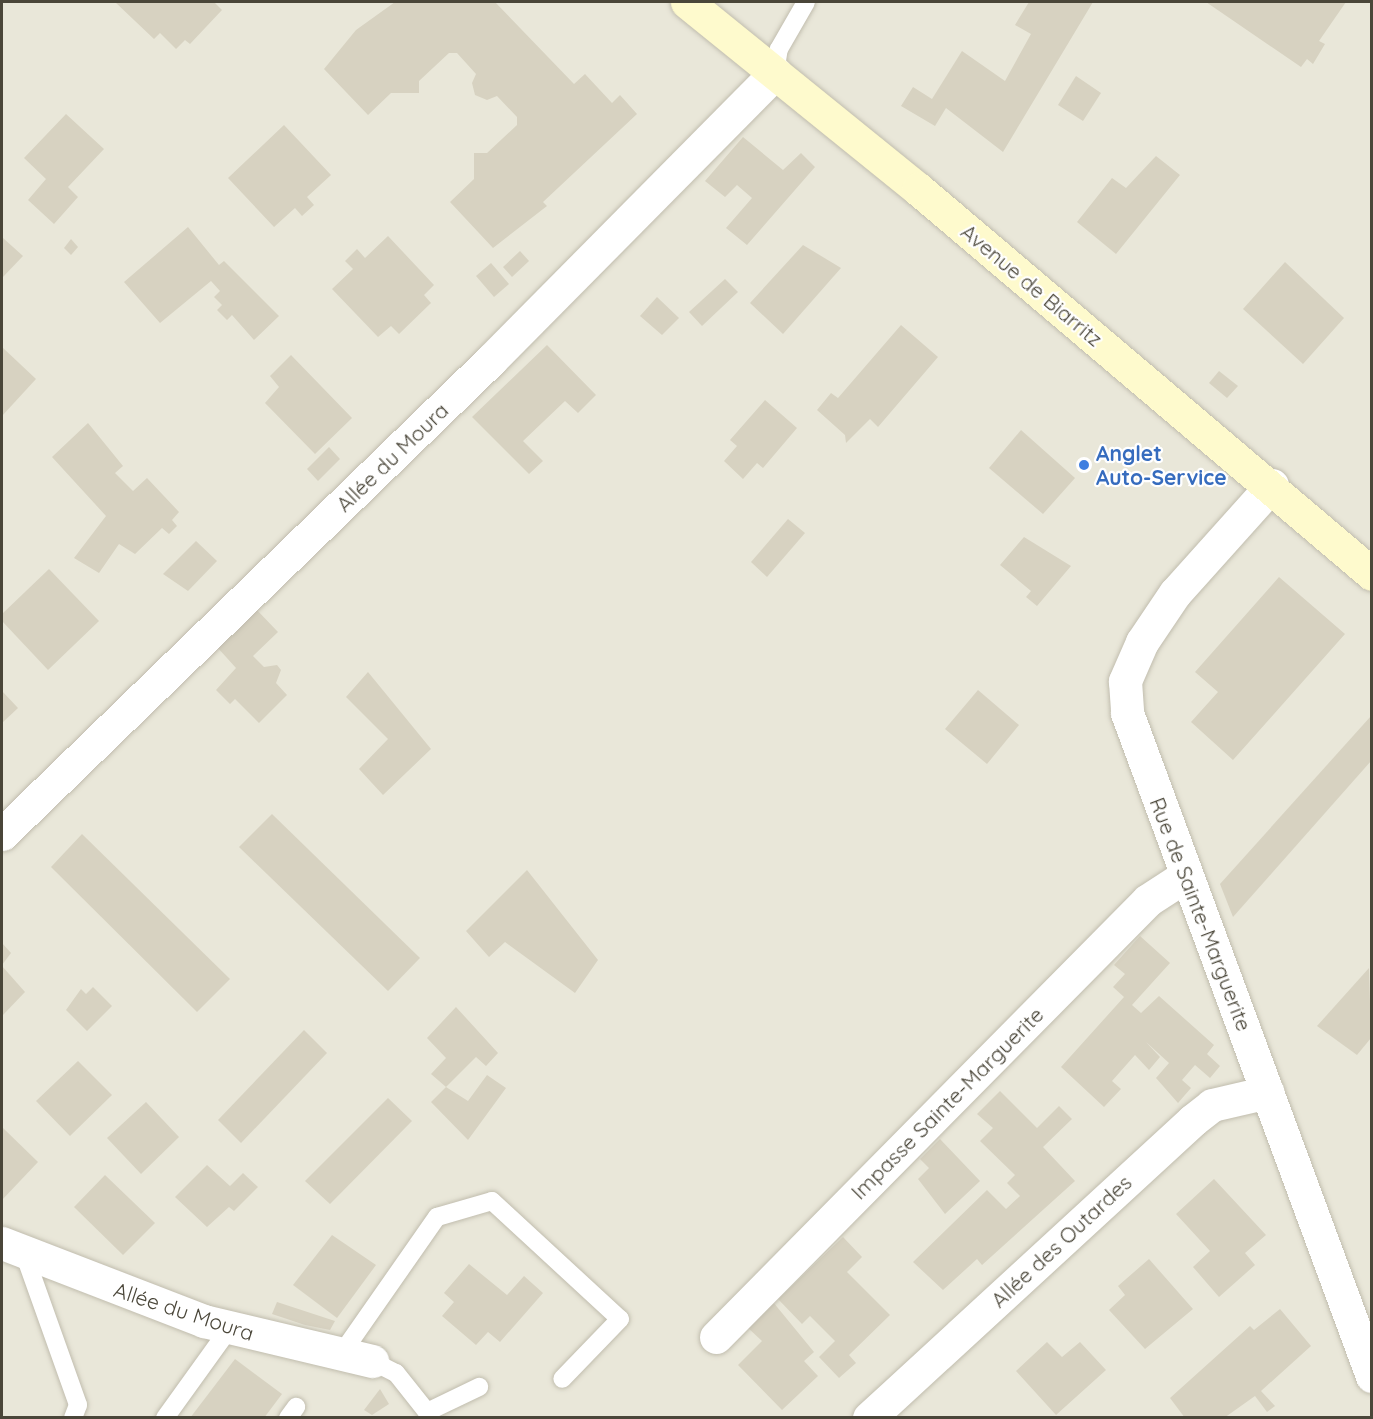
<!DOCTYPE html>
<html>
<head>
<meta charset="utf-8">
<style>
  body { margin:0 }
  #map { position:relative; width:1373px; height:1419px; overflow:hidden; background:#f5f4eb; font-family:Quicksand,sans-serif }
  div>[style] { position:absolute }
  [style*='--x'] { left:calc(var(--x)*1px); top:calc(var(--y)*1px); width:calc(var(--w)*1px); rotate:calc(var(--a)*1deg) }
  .residential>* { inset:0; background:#e9e7d9 }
  .building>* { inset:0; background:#d7d2c1 }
  .roads { filter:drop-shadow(0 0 2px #c1bdae) drop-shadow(0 0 2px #c1bdae) }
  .service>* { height:18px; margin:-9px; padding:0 9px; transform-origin:9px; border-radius:9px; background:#fff }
  .minor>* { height:33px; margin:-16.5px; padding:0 16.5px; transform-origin:16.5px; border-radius:16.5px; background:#fff }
  .secondary>* { height:33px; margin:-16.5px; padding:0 16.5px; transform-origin:16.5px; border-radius:16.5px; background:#fefacd }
  .dots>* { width:16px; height:16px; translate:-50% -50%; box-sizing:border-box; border:3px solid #fff; border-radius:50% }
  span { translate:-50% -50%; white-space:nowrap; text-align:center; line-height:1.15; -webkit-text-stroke:4.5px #fff; paint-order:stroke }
  .street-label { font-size:21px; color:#4a4639 }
  .shop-label { font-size:21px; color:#366cbe; font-weight:700 }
  .left { translate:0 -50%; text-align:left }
  .frame { position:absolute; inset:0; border:3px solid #4a4639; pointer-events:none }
</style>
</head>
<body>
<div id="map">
  <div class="residential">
    <div style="clip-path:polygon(2px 2px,1371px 2px,1371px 1417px,2px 1418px)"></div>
  </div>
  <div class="building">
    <div style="clip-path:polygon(115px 2px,214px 2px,222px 10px,190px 44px,185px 40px,176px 49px,160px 33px,154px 39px)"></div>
    <div style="clip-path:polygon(395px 2px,495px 2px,574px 84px,585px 74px,612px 103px,620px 95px,637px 114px,543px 202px,547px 206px,493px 248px,450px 202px,474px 179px,474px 153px,487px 153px,517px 125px,517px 117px,497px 96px,487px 100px,475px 95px,472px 83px,476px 74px,457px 53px,449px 53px,419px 81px,419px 93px,391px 93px,368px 115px,324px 69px,356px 30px)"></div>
    <div style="clip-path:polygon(1029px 2px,1093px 2px,1003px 152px,946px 108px,935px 126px,901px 106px,913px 87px,932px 99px,962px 51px,1005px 81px,1031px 34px,1015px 25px)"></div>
    <div style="clip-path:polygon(1206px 2px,1346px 2px,1319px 41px,1325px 44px,1313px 64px,1307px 59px,1301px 67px)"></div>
    <div style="clip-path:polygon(1076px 76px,1101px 93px,1083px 121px,1058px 105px)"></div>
    <div style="clip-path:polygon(66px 114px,104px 149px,68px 187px,78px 197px,54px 224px,28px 200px,46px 179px,24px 158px)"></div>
    <div style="clip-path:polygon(284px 125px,331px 175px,307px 197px,314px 205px,302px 216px,295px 208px,274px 227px,228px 178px)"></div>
    <div style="clip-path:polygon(743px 137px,783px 170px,801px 153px,815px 167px,747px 245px,726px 228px,752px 198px,737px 185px,725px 197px,705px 181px)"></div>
    <div style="clip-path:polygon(1156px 156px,1180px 175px,1116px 254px,1077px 222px,1112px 178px,1126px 188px)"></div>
    <div style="clip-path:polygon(188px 227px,219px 265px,224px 261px,279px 316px,254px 340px,232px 315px,227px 320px,217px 310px,222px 305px,214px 297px,220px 291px,211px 281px,160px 323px,124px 282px)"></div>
    <div style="clip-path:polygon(388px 236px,434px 285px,424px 295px,431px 303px,399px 334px,391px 326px,378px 337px,332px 289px,353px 269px,345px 261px,357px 249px,365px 258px)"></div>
    <div style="clip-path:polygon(3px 238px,23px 256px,2px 278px,2px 240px)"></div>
    <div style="clip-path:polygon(71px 239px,78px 247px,71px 255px,64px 248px)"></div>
    <div style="clip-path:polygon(803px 245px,841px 268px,783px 334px,750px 303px)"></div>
    <div style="clip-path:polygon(520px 251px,529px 261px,512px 277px,503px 267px)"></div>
    <div style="clip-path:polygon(1285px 262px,1344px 318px,1303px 364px,1243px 309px)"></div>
    <div style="clip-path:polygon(491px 263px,509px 284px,494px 297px,476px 276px)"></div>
    <div style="clip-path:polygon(725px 279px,738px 292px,702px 326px,689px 312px)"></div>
    <div style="clip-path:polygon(657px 297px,679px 318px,662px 335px,640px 316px)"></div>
    <div style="clip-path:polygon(901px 325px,938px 357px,878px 427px,870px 419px,846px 443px,845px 435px,817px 410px,831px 393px,838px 398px)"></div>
    <div style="clip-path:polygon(547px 345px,596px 395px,578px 413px,565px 401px,523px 441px,543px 461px,529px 474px,472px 417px)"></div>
    <div style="clip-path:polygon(2px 347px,36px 379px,2px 416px)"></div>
    <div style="clip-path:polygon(291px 355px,352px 418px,315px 454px,265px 403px,279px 387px,270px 376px)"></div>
    <div style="clip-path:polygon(1219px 371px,1238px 386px,1227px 398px,1209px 383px)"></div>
    <div style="clip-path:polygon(765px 400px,797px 428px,763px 468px,757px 463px,743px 479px,724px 461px,737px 446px,730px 440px)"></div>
    <div style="clip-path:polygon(88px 423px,123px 466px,115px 473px,133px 491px,147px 478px,179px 512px,172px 520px,177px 526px,169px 534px,162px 528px,135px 554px,119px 544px,99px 573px,74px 558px,106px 516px,52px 457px)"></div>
    <div style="clip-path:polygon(1021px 430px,1075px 478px,1043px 514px,989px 468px)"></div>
    <div style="clip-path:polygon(329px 447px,340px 459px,318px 481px,307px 469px)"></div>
    <div style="clip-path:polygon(788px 519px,805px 533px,767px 577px,751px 562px)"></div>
    <div style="clip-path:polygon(1024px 537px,1071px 566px,1037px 606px,1026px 597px,1031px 591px,1000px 565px)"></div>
    <div style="clip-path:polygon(196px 541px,217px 561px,188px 591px,163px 574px)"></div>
    <div style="clip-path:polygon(49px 569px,99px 621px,48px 670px,2px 621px,2px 614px)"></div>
    <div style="clip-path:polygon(1279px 577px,1345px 634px,1233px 760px,1191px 722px,1218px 692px,1195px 672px)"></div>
    <div style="clip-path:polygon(255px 608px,278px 632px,253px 656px,264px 667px,277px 665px,281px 670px,276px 683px,287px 695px,259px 723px,235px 699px,230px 704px,216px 690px,236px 668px,217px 647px)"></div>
    <div style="clip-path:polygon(368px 672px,431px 749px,383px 795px,359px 769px,388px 739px,346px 697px)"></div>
    <div style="clip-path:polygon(978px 690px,1019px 725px,987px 764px,945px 729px)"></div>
    <div style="clip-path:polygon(2px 691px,18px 708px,2px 723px)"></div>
    <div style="clip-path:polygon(1371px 716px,1371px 761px,1233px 917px,1220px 884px)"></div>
    <div style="clip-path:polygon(272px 814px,420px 958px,388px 991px,239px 847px)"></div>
    <div style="clip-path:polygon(82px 834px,230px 979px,197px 1012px,51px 867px)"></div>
    <div style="clip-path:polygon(527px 870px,598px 960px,575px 993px,505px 942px,489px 957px,466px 931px)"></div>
    <div style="clip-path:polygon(1140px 936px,1170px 963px,1132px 1005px,1141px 1013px,1159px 996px,1214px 1045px,1207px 1054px,1220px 1066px,1210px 1078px,1195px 1065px,1182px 1080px,1191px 1088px,1178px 1103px,1156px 1078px,1169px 1063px,1146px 1042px,1160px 1057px,1149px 1070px,1135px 1055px,1112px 1081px,1121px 1089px,1104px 1107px,1061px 1067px,1124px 997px,1113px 987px,1125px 974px,1114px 965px)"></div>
    <div style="clip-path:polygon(2px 943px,11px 953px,2px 965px)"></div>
    <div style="clip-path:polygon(2px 966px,25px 992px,2px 1016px)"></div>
    <div style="clip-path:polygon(1369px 968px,1371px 1038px,1357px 1055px,1317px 1026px)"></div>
    <div style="clip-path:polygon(93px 987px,112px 1006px,87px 1031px,66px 1010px,81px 989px,86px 994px)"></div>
    <div style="clip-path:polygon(456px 1007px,498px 1053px,486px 1066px,476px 1057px,446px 1087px,431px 1074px,446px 1058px,427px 1038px)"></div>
    <div style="clip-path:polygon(304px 1030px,327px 1053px,241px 1143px,218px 1120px)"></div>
    <div style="clip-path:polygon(78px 1061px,112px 1095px,70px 1136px,36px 1101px)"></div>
    <div style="clip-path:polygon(487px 1075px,506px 1088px,468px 1140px,431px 1102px,446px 1087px,468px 1101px)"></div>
    <div style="clip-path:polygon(1000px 1091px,1037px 1128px,1059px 1106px,1072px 1119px,1043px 1147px,1075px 1181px,982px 1265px,977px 1259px,943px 1290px,913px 1262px,987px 1190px,1006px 1209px,1020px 1196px,1007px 1183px,1015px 1175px,980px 1141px,993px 1128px,977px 1114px)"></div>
    <div style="clip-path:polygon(388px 1098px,412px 1121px,330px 1204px,305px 1181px)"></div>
    <div style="clip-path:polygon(146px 1102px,179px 1137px,141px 1174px,107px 1138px)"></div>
    <div style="clip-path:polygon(2px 1127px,38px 1162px,2px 1200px)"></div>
    <div style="clip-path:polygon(940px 1139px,980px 1181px,945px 1214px,918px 1179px,929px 1168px,920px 1159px)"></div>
    <div style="clip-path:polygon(207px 1165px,230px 1186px,243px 1173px,258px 1187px,234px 1211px,229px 1207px,207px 1227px,175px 1197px)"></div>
    <div style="clip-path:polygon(105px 1175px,155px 1223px,123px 1255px,74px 1207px)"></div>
    <div style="clip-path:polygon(1214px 1179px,1266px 1235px,1245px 1253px,1255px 1265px,1219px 1297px,1193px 1267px,1210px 1251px,1176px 1214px)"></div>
    <div style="clip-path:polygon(332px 1235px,376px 1265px,337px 1318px,293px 1285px)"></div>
    <div style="clip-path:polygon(843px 1237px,862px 1257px,847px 1272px,890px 1315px,849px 1355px,856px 1363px,839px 1378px,819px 1357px,835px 1341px,810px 1316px,802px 1324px,778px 1299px)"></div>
    <div style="clip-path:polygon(1149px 1259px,1193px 1309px,1145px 1349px,1109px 1310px,1125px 1295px,1118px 1286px)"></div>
    <div style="clip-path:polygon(469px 1264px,507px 1295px,524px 1276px,543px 1293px,500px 1342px,488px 1332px,476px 1345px,442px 1316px,454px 1302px,444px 1293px)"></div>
    <div style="clip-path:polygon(277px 1302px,335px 1321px,330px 1330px,305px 1325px,272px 1314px)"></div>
    <div style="clip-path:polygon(773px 1302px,814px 1352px,804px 1361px,818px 1376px,782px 1410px,738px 1365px,762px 1341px,747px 1327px)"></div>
    <div style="clip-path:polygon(1280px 1309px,1311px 1346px,1261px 1391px,1275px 1406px,1267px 1412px,1255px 1396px,1224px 1418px,1185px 1418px,1170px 1398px,1250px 1326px,1254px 1330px)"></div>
    <div style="clip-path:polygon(1047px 1342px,1062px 1357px,1080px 1342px,1106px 1370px,1056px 1415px,1016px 1371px)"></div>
    <div style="clip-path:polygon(235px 1359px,282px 1394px,264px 1418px,190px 1418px)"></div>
    <div style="clip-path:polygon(380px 1389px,389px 1404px,372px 1415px,364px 1410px)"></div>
  </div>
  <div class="roads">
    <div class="service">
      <div style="--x:775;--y:73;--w:24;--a:-81"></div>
      <div style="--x:779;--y:49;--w:54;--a:-60.1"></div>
      <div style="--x:25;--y:1256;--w:158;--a:70.4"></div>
      <div style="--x:78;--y:1405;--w:14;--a:111"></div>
      <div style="--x:342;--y:1353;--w:166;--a:-55.1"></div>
      <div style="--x:437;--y:1217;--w:57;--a:-16.2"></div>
      <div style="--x:492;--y:1201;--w:174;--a:42.7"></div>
      <div style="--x:620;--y:1319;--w:83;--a:134"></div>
      <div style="--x:372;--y:1361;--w:27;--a:27"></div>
      <div style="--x:396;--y:1373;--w:50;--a:51.5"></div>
      <div style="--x:427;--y:1412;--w:58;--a:-25.7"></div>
      <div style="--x:165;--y:1418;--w:110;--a:-54.3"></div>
      <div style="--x:288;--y:1418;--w:14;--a:-54"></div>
    </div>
    <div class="minor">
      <div style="--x:1272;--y:485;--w:145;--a:131.9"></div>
      <div style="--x:1175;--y:593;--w:59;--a:124"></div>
      <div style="--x:1142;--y:642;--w:43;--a:113.6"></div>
      <div style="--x:1125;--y:681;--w:32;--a:86"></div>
      <div style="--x:1127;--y:713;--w:707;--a:69.72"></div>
      <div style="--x:2;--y:834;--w:681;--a:-44.11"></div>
      <div style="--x:491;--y:360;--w:404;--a:-45.3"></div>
      <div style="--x:2;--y:1243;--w:217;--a:21.1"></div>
      <div style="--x:204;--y:1321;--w:173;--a:13.4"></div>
      <div style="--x:716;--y:1337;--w:614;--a:-45.33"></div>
      <div style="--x:1148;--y:900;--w:44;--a:-33"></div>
      <div style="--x:869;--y:1418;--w:440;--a:-42.6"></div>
      <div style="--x:1193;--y:1120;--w:24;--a:-38"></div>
      <div style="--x:1212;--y:1105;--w:57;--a:-13.1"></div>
    </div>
    <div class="secondary">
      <div style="--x:687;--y:2;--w:297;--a:39"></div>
      <div style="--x:918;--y:189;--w:595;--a:40.3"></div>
    </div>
  </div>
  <div class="dots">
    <div style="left:1084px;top:465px;background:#3f7fe0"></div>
  </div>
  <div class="street-label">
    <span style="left:1032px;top:285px;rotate:40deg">Avenue de Biarritz</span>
    <span style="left:392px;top:457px;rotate:-44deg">Allée du Moura</span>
    <span style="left:1201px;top:914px;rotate:69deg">Rue de Sainte-Marguerite</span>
    <span style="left:947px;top:1103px;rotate:-45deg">Impasse Sainte-Marguerite</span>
    <span style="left:1061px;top:1241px;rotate:-43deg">Allée des Outardes</span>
    <span style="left:184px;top:1311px;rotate:18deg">Allée du Moura</span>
  </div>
  <div class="shop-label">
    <span class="left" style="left:1096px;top:465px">Anglet<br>Auto-Service</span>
  </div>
  <div class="frame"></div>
</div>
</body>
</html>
